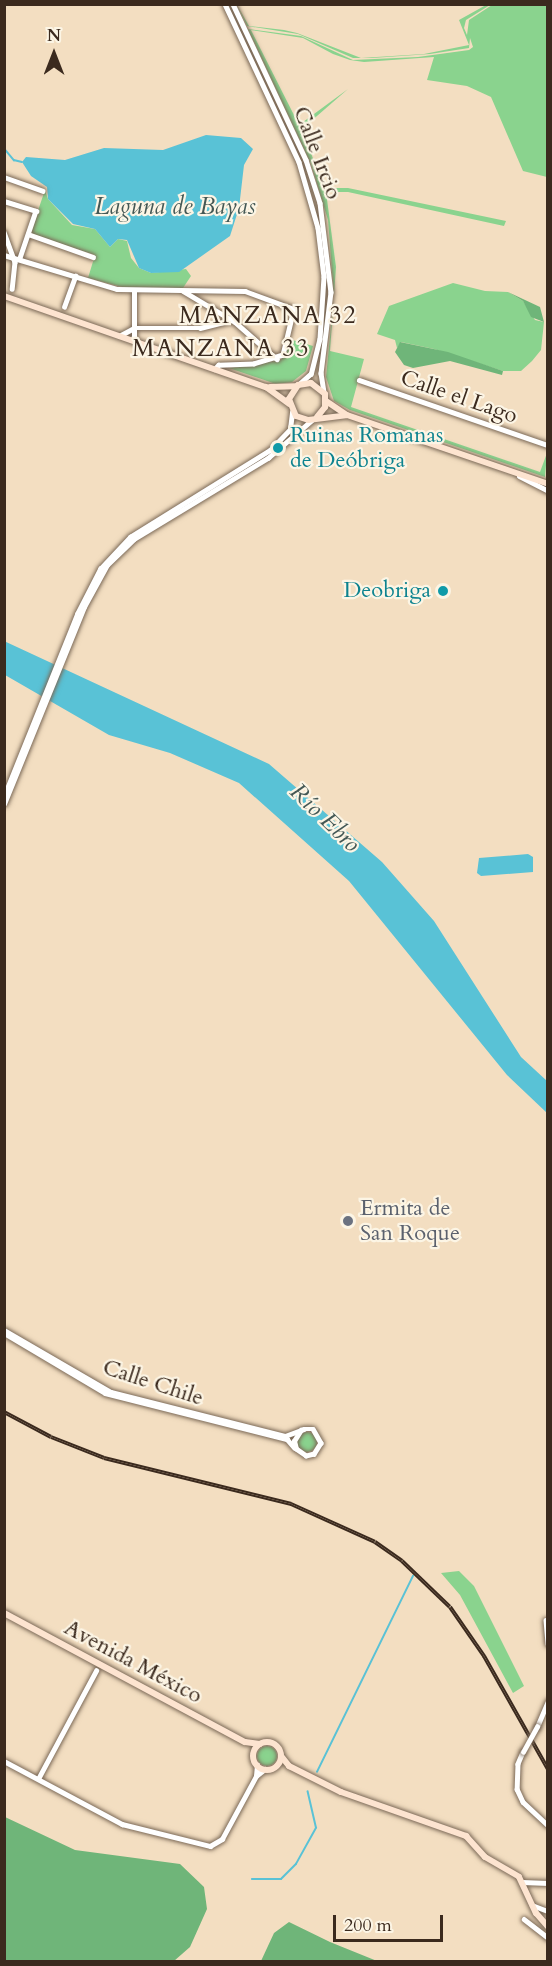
<!DOCTYPE html>
<html>
<head>
<meta charset="utf-8">
<style>
  body { margin:0 }
  #map { position:relative; width:552px; height:1966px; overflow:hidden; background:#f3dec1; font-family:Cardo,serif }
  div>[style] { position:absolute }
  [style*='--x'] { left:calc(var(--x)*1px); top:calc(var(--y)*1px); width:calc(var(--w)*1px); rotate:calc(var(--a)*1deg) }
  .green>* { inset:0; background:#8ad38e }
  .round { border-radius:50% }
  .forest>* { inset:0; background:#6fb579 }
  .water>* { inset:0; background:#59c2d6 }
  .stream>* { height:1.5px; margin:-0.75px; padding:0 0.75px; transform-origin:0.75px; border-radius:0.75px; background:#59c2d6 }
  .roads { filter:drop-shadow(0 0 2px #7b6957) drop-shadow(0 0 2px #7b6957) }
  .minor>* { height:4.5px; margin:-2.25px; padding:0 2.25px; transform-origin:2.25px; border-radius:2.25px; background:#fff }
  .tertiary>* { height:5px; margin:-2.5px; padding:0 2.5px; transform-origin:2.5px; border-radius:2.5px; background:#fff }
  .secondary>* { height:6px; margin:-3px; padding:0 3px; transform-origin:3px; border-radius:3px; background:#fde4d0 }
  .secondary>.ring { margin:-3px; padding:0; box-sizing:content-box; background:none; border:6px solid #fde4d0; border-radius:50% }
  .rail>* { height:4px; margin-top:-2px; transform-origin:0; background:repeating-linear-gradient(90deg,#fcf5e5 0 4.5px,#3b2a1e 0 9px); box-sizing:border-box; border-block:2px solid #3b2a1e }
  .bridges { filter:drop-shadow(0 0 2px #7b6957) drop-shadow(0 0 2px #7b6957) }
  .minor-bridge>* { height:4.5px; margin:-2.25px; padding:0 2.25px; transform-origin:2.25px; border-radius:2.25px; background:#fff }
  .dots>* { width:16px; height:16px; translate:-50% -50%; box-sizing:border-box; border:3px solid #fcf5e5; border-radius:50% }
  span { translate:-50% -50%; white-space:nowrap; text-align:center; line-height:1.15; -webkit-text-stroke:4.5px #fcf5e5; paint-order:stroke }
  .street-label { font-size:22px; color:#3b2a1e }
  .culture-label { font-size:22px; color:#0d838f }
  .left { translate:0 -50%; text-align:left }
  .right { translate:-100% -50%; text-align:right }
  .worship-label { font-size:22px; color:#5b616d }
  .water-label { font-size:24px; color:#445855; font-style:italic }
  .neighbourhood-label { font-size:24px; color:#3b2a1e; letter-spacing:1.5px }
  .frame { position:absolute; inset:0; border:6px solid #3b2a1e; pointer-events:none }
  .north { position:absolute; left:24px; top:24px; width:60px; height:60px; -webkit-text-stroke:4px #fcf5e5; paint-order:stroke; rotate:0deg; font-size:16px; font-weight:700; line-height:24px; text-align:center; color:#3b2a1e }
  .north::after { content:''; display:block; margin:auto; width:21px; height:27px; background:#3b2a1e; clip-path:polygon(50% 0,100% 100%,50% 72%,0 100%) }
  .scale { position:absolute; left:333px; top:1915px; width:110px; height:27px; box-sizing:border-box; border:3px solid #3b2a1e; border-top:0; padding-left:8px; font-size:18px; line-height:21px; white-space:nowrap; color:#3b2a1e; -webkit-text-stroke:4px #fcf5e5; paint-order:stroke }
</style>
</head>
<body>
<div id="map">
  <div class="green">
    <div style="clip-path:polygon(237px 5px,249px 26px,284px 30px,297px 33px,361px 58px,424px 54px,469px 45px,459px 20px,486px 5px,490px 5px,466px 20px,464px 28px,467px 35px,469px 20px,492px 5px,547px 5px,547px 177px,523px 171px,491px 97px,467px 86px,427px 80px,434px 57px,364px 62px,350px 60px,333px 54px,303px 38px,251px 30px,299px 125px,348px 89px,302px 129px,324px 188px,348px 188px,506px 221px,504px 226px,348px 192px,326px 192px,336px 267px,330px 351px,364px 359px,351px 407px,540px 472px,547px 453px,545px 477px,350px 410px,334px 401px,326px 377px,334px 296px,328px 220px,311px 164px,248px 29px,301px 36px,353px 60px,418px 57px,469px 50px,473px 47px,470px 38px,469px 48px,430px 54px,372px 58px,353px 58px,298px 34px,247px 26px)"></div>
    <div style="clip-path:polygon(45px 190px,48px 199px,72px 225px,95px 229px,110px 247px,118px 239px,127px 241px,131px 258px,139px 268px,151px 273px,186px 269px,191px 276px,183px 288px,126px 288px,88px 278px,95px 255px,30px 234px)"></div>
    <div style="clip-path:polygon(453px 283px,485px 291px,508px 292px,523px 301px,535px 320px,544px 322px,541px 350px,532px 361px,521px 371px,503px 371px,434px 349px,401px 342px,397px 348px,395px 340px,377px 334px,389px 306px)"></div>
    <div style="clip-path:polygon(289px 339px,313px 346px,306px 371px,292px 382px,276px 384px,229px 368px,281px 360px)"></div>
    <div class="round" style="left:297px;top:1432px;width:20px;height:20px"></div>
    <div style="clip-path:polygon(459px 1571px,474px 1586px,524px 1686px,513px 1693px,460px 1595px,441px 1573px)"></div>
    <div class="round" style="left:257px;top:1746px;width:20px;height:20px"></div>
  </div>
  <div class="forest">
    <div style="clip-path:polygon(508px 292px,540px 307px,544px 322px,531px 317px,523px 301px)"></div>
    <div style="clip-path:polygon(400px 342px,448px 352px,503px 371px,502px 375px,450px 361px,413px 368px,404px 365px,395px 352px)"></div>
    <div style="clip-path:polygon(5px 1817px,75px 1850px,180px 1864px,204px 1887px,207px 1909px,190px 1947px,174px 1961px,5px 1961px)"></div>
    <div style="clip-path:polygon(289px 1922px,330px 1942px,377px 1961px,261px 1961px,274px 1933px)"></div>
  </div>
  <div class="water">
    <div style="clip-path:polygon(206px 135px,241px 138px,253px 149px,244px 165px,239px 208px,230px 236px,179px 272px,151px 273px,139px 268px,127px 240px,118px 239px,110px 247px,95px 229px,73px 224px,48px 199px,47px 187px,31px 176px,22px 162px,26px 157px,65px 160px,104px 148px,163px 150px)"></div>
    <div style="clip-path:polygon(4px 641px,269px 764px,382px 862px,434px 921px,521px 1057px,547px 1081px,547px 1113px,507px 1075px,349px 881px,239px 783px,170px 753px,109px 735px,5px 675px)"></div>
    <div style="clip-path:polygon(528px 854px,533px 857px,533px 872px,481px 876px,477px 873px,479px 858px)"></div>
  </div>
  <div class="stream">
    <div style="--x:4;--y:148;--w:16;--a:50"></div>
    <div style="--x:14;--y:160;--w:8;--a:14"></div>
    <div style="--x:317;--y:1772;--w:218;--a:-63.9"></div>
    <div style="--x:252;--y:1879;--w:29;--a:0"></div>
    <div style="--x:281;--y:1879;--w:21;--a:-45"></div>
    <div style="--x:296;--y:1864;--w:41;--a:-60.9"></div>
    <div style="--x:316;--y:1828;--w:37;--a:-103"></div>
  </div>
  <div class="roads">
    <div class="minor">
      <div style="--x:225;--y:4;--w:174;--a:64.9"></div>
      <div style="--x:299;--y:162;--w:69;--a:73.9"></div>
      <div style="--x:318;--y:228;--w:49;--a:83"></div>
      <div style="--x:324;--y:277;--w:62;--a:93.7"></div>
      <div style="--x:320;--y:339;--w:36;--a:104"></div>
      <div style="--x:311;--y:374;--w:15;--a:138"></div>
      <div style="--x:233;--y:4;--w:172;--a:64.9"></div>
      <div style="--x:306;--y:160;--w:45;--a:72"></div>
      <div style="--x:320;--y:203;--w:90;--a:83"></div>
      <div style="--x:331;--y:292;--w:82;--a:97"></div>
      <div style="--x:321;--y:373;--w:18;--a:81"></div>
      <div style="--x:4;--y:177;--w:41;--a:19.7"></div>
      <div style="--x:4;--y:201;--w:34;--a:17"></div>
      <div style="--x:36;--y:211;--w:50;--a:108.8"></div>
      <div style="--x:4;--y:232;--w:32;--a:70"></div>
      <div style="--x:15;--y:262;--w:27;--a:96"></div>
      <div style="--x:28;--y:234;--w:69;--a:19.5"></div>
      <div style="--x:4;--y:255;--w:118;--a:16.7"></div>
      <div style="--x:117;--y:289;--w:128;--a:0.9"></div>
      <div style="--x:245;--y:291;--w:52;--a:20.2"></div>
      <div style="--x:294;--y:309;--w:47;--a:103.4"></div>
      <div style="--x:283;--y:355;--w:30;--a:163"></div>
      <div style="--x:254;--y:364;--w:35;--a:178"></div>
      <div style="--x:219;--y:365;--w:6;--a:135"></div>
      <div style="--x:183;--y:291;--w:61;--a:30.8"></div>
      <div style="--x:235;--y:322;--w:56;--a:41.4"></div>
      <div style="--x:64;--y:307;--w:33;--a:-70"></div>
      <div style="--x:119;--y:336;--w:17;--a:-28"></div>
      <div style="--x:134;--y:328;--w:66;--a:0"></div>
      <div style="--x:200;--y:328;--w:32;--a:-14"></div>
      <div style="--x:134;--y:341;--w:50;--a:-90"></div>
      <div style="--x:359;--y:380;--w:200;--a:19"></div>
      <div style="--x:4;--y:796;--w:196;--a:-68.1"></div>
      <div style="--x:77;--y:614;--w:51;--a:-62.9"></div>
      <div style="--x:100;--y:569;--w:44;--a:-46.8"></div>
      <div style="--x:130;--y:537;--w:165;--a:-31.9"></div>
      <div style="--x:270;--y:450;--w:29;--a:-46"></div>
      <div style="--x:290;--y:429;--w:17;--a:-83"></div>
      <div style="--x:4;--y:804;--w:213;--a:-67.9"></div>
      <div style="--x:84;--y:607;--w:48;--a:-61.3"></div>
      <div style="--x:107;--y:565;--w:37;--a:-44"></div>
      <div style="--x:134;--y:539;--w:157;--a:-31.2"></div>
      <div style="--x:268;--y:458;--w:58;--a:-40.8"></div>
      <div style="--x:4;--y:1330;--w:124;--a:30.1"></div>
      <div style="--x:111;--y:1392;--w:179;--a:14.2"></div>
      <div style="--x:285;--y:1436;--w:20;--a:-20"></div>
      <div style="--x:304;--y:1429;--w:9;--a:0"></div>
      <div style="--x:313;--y:1429;--w:16;--a:60"></div>
      <div style="--x:321;--y:1443;--w:13;--a:122"></div>
      <div style="--x:314;--y:1454;--w:8;--a:166"></div>
      <div style="--x:306;--y:1456;--w:12;--a:-145"></div>
      <div style="--x:296;--y:1449;--w:8;--a:-104"></div>
      <div style="--x:294;--y:1441;--w:13;--a:-58"></div>
      <div style="--x:4;--y:1333;--w:117;--a:30.7"></div>
      <div style="--x:105;--y:1393;--w:188;--a:14.2"></div>
      <div style="--x:287;--y:1439;--w:11;--a:49"></div>
      <div style="--x:546;--y:1620;--w:24;--a:85"></div>
      <div style="--x:537;--y:1727;--w:28;--a:-67"></div>
      <div style="--x:523;--y:1752;--w:13;--a:113"></div>
      <div style="--x:518;--y:1764;--w:25;--a:92"></div>
      <div style="--x:517;--y:1789;--w:14;--a:65"></div>
      <div style="--x:523;--y:1802;--w:34;--a:43"></div>
      <div style="--x:4;--y:1761;--w:134;--a:28.1"></div>
      <div style="--x:122;--y:1824;--w:91;--a:14"></div>
      <div style="--x:210;--y:1846;--w:14;--a:-30"></div>
      <div style="--x:222;--y:1839;--w:72;--a:-61.6"></div>
      <div style="--x:256;--y:1776;--w:11;--a:-38"></div>
      <div style="--x:256;--y:1776;--w:11;--a:-85"></div>
      <div style="--x:38;--y:1779;--w:123;--a:-61.8"></div>
      <div style="--x:522;--y:1882;--w:26;--a:2"></div>
      <div style="--x:532;--y:1905;--w:17;--a:21"></div>
      <div style="--x:524;--y:1919;--w:31;--a:38"></div>
    </div>
    <div class="tertiary">
      <div style="--x:519;--y:476;--w:33;--a:27"></div>
    </div>
    <div class="secondary">
      <div style="--x:4;--y:296;--w:277;--a:19.2"></div>
      <div style="--x:266;--y:387;--w:29;--a:36"></div>
      <div style="--x:270;--y:387;--w:25;--a:-2"></div>
      <div style="--x:326;--y:401;--w:25;--a:34"></div>
      <div style="--x:347;--y:415;--w:213;--a:18.9"></div>
      <div style="--x:317;--y:417;--w:13;--a:-51"></div>
      <div style="--x:325;--y:407;--w:13;--a:-90"></div>
      <div style="--x:325;--y:394;--w:18;--a:-142"></div>
      <div style="--x:311;--y:383;--w:13;--a:171"></div>
      <div style="--x:298;--y:385;--w:17;--a:123"></div>
      <div style="--x:289;--y:399;--w:18;--a:68"></div>
      <div style="--x:296;--y:416;--w:13;--a:18"></div>
      <div style="--x:308;--y:420;--w:38;--a:-7"></div>
      <div style="--x:4;--y:1613;--w:273;--a:28.2"></div>
      <div style="--x:245;--y:1742;--w:15;--a:8"></div>
      <div class="ring" style="left:253px;top:1742px;width:22px;height:22px"></div>
      <div style="--x:281;--y:1756;--w:13;--a:51"></div>
      <div style="--x:289;--y:1766;--w:58;--a:26.6"></div>
      <div style="--x:341;--y:1792;--w:133;--a:19.4"></div>
      <div style="--x:466;--y:1836;--w:28;--a:48"></div>
      <div style="--x:485;--y:1857;--w:39;--a:30"></div>
      <div style="--x:519;--y:1877;--w:40;--a:65"></div>
      <div style="--x:536;--y:1913;--w:18;--a:49"></div>
    </div>
  </div>
  <div class="rail">
    <div style="--x:4;--y:1412;--w:53;--a:28"></div>
    <div style="--x:51;--y:1437;--w:57;--a:21.6"></div>
    <div style="--x:104;--y:1458;--w:193;--a:13.8"></div>
    <div style="--x:291;--y:1504;--w:92;--a:24.3"></div>
    <div style="--x:375;--y:1542;--w:33;--a:35"></div>
    <div style="--x:402;--y:1561;--w:66;--a:43.8"></div>
    <div style="--x:450;--y:1607;--w:60;--a:55.2"></div>
    <div style="--x:484;--y:1656;--w:130;--a:60.5"></div>
  </div>
  <div class="bridges">
    <div class="minor-bridge">
      <div style="--x:523;--y:1752;--w:29;--a:-61"></div>
    </div>
  </div>
  <div class="dots">
    <div style="left:278px;top:448px;background:#0f9aa8"></div>
    <div style="left:443px;top:591px;background:#0f9aa8"></div>
    <div style="left:348px;top:1221px;background:#6b7280"></div>
  </div>
  <div class="street-label">
    <span style="left:317px;top:153px;rotate:69deg">Calle Ircio</span>
    <span style="left:459px;top:397px;rotate:19deg">Calle el Lago</span>
    <span style="left:153px;top:1383px;rotate:18deg">Calle Chile</span>
    <span style="left:133px;top:1662px;rotate:28deg">Avenida México</span>
  </div>
  <div class="culture-label">
    <span class="left" style="left:290px;top:448px">Ruinas Romanas<br>de Deóbriga</span>
    <span class="right" style="left:431px;top:591px">Deobriga</span>
  </div>
  <div class="worship-label">
    <span class="left" style="left:360px;top:1221px">Ermita de<br>San Roque</span>
  </div>
  <div class="water-label">
    <span style="left:175px;top:207px">Laguna de Bayas</span>
    <span style="left:325px;top:818px;rotate:44deg">Río Ebro</span>
  </div>
  <div class="neighbourhood-label">
    <span style="left:268px;top:316px">MANZANA 32</span>
    <span style="left:221px;top:349px">MANZANA 33</span>
  </div>
  <div class="frame"></div>
  <div class="north">N</div>
  <div class="scale">200 m</div>
</div>
</body>
</html>
